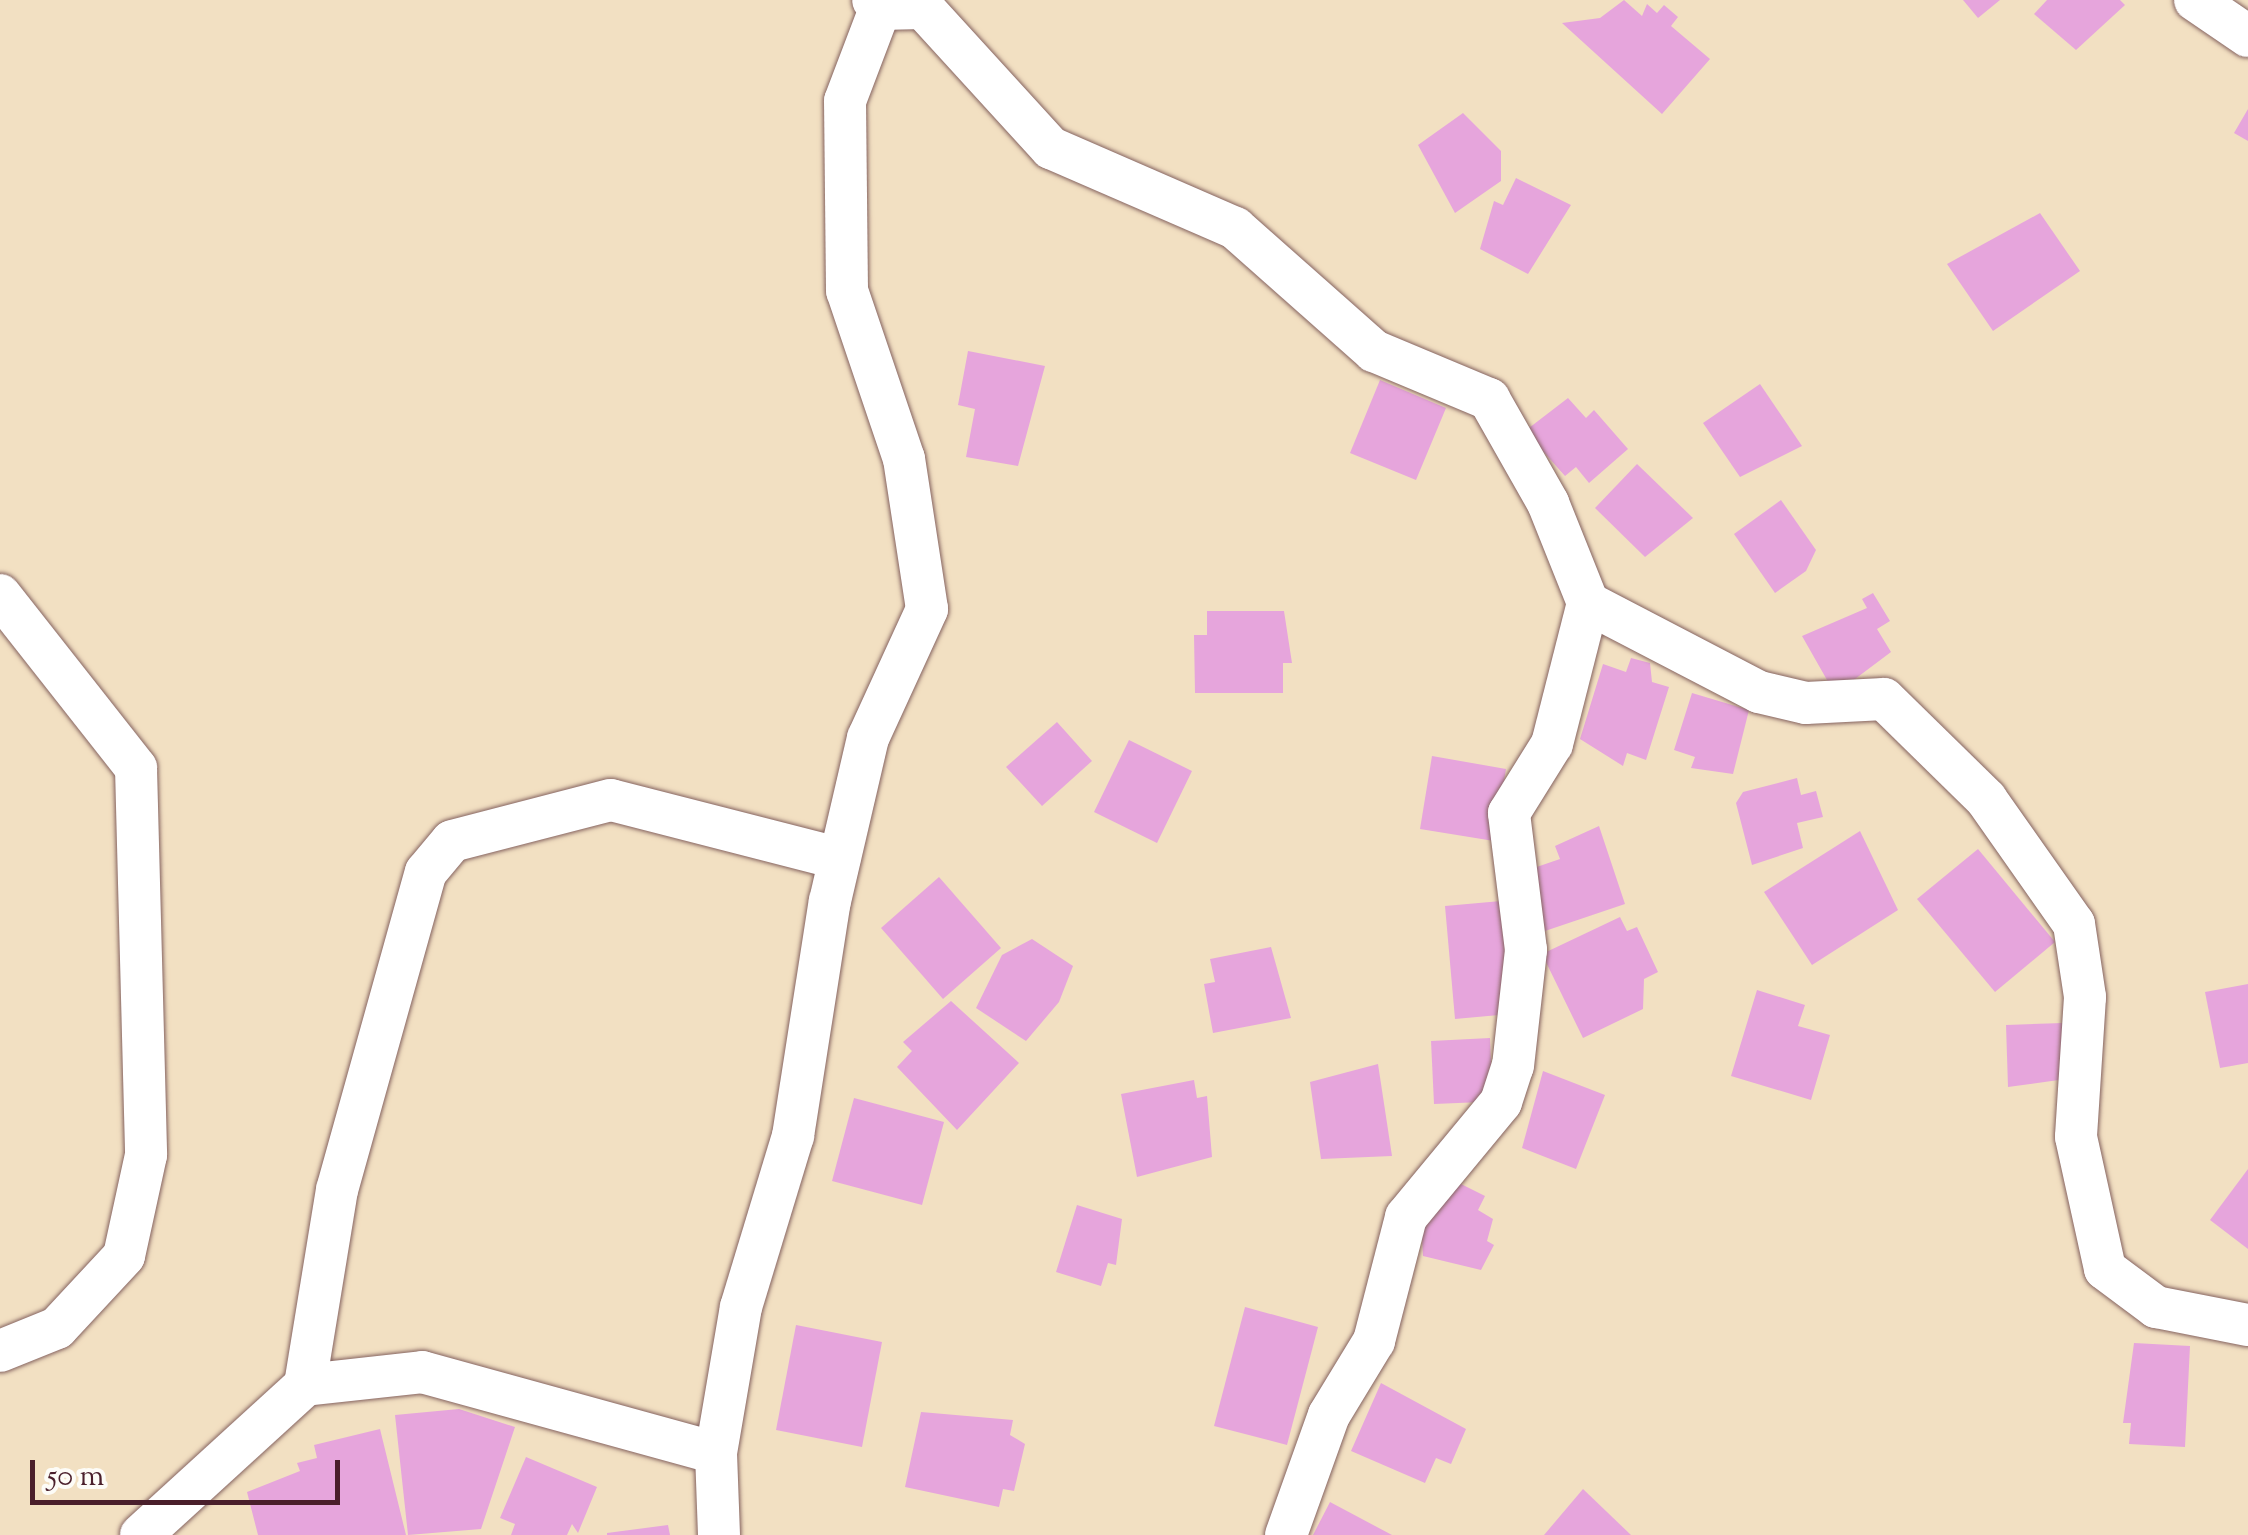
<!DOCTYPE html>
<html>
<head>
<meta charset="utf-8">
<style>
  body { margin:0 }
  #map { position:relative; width:2248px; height:1535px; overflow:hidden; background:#f2e0c2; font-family:"Sorts Mill Goudy",serif }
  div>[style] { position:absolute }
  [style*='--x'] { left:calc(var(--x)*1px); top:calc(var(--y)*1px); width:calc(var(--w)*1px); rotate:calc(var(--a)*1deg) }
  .building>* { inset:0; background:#e6a5dc }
  .roads { filter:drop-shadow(0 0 2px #856360) drop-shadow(0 0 2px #856360) }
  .minor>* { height:42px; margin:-21px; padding:0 21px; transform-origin:21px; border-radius:21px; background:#fff }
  span { translate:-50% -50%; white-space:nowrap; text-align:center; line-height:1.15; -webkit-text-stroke:10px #fdfcf7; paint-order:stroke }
  .scale { position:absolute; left:30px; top:1460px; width:310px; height:45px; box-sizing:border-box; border:5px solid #4a1f2b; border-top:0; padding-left:12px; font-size:30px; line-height:35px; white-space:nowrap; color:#4a1f2b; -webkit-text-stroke:8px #fdfcf7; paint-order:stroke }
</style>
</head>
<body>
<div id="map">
  <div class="building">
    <div style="clip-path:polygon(1624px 0,1642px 16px,1647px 4px,1657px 13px,1664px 5px,1678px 17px,1671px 26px,1710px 59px,1662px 114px,1562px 23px,1600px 18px)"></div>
    <div style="clip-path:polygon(1963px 0,2000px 0,1978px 18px)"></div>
    <div style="clip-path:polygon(2047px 0,2120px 0,2125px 5px,2076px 50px,2034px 14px)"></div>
    <div style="clip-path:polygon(2248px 109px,2248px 141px,2234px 133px)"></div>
    <div style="clip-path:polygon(1463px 113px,1501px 151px,1501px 181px,1455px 213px,1418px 145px)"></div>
    <div style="clip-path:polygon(1516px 178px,1571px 205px,1528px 274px,1480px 249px,1494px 201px,1503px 205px)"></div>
    <div style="clip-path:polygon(2040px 213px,2080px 271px,1993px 331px,1947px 264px)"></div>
    <div style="clip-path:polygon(968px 351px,1045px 366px,1018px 466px,966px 457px,975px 409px,958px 405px)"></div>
    <div style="clip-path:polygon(1380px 380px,1446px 408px,1416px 480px,1350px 453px)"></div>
    <div style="clip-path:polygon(1760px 384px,1802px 446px,1740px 477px,1703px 423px)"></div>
    <div style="clip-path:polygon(1568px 398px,1586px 418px,1594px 410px,1628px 449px,1589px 483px,1576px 467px,1565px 476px,1525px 431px)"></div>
    <div style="clip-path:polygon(1637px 464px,1693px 518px,1645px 557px,1595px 508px)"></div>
    <div style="clip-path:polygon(1781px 500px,1816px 550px,1806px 571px,1775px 593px,1734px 534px)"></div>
    <div style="clip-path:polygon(1873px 593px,1890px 621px,1877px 629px,1891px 652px,1835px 694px,1802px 636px,1867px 608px,1862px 599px)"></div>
    <div style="clip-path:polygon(1207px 611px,1284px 611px,1292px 663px,1283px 663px,1283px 693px,1195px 693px,1194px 635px,1207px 635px)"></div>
    <div style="clip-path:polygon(1631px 658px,1650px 663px,1652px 682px,1669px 687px,1646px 760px,1627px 753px,1623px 766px,1580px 739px,1603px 664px,1626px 672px)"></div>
    <div style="clip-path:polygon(1692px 693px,1749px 710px,1733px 774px,1691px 768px,1695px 757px,1674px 750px)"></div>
    <div style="clip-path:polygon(1057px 722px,1092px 761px,1042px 806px,1006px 767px)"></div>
    <div style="clip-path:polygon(1129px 740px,1192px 771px,1157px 843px,1094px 812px)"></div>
    <div style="clip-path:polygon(1432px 756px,1506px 769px,1494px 841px,1420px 829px)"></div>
    <div style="clip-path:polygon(1797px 778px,1801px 795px,1816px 791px,1823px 817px,1797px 823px,1803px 848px,1752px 865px,1736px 803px,1743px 792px)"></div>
    <div style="clip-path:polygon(1599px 826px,1625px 904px,1545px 931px,1525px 871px,1560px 859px,1555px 846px)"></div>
    <div style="clip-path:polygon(1860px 831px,1898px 910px,1812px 965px,1764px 892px)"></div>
    <div style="clip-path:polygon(1978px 849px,2055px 942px,1995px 992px,1917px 899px)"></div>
    <div style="clip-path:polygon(939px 877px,1001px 948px,943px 999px,881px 928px)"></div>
    <div style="clip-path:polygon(1501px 901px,1510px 1014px,1455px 1019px,1445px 906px)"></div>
    <div style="clip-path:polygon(1620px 917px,1627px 931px,1637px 927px,1658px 972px,1644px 979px,1643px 1009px,1583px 1038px,1542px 954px)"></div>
    <div style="clip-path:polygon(1032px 939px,1073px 966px,1059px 1002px,1026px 1041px,976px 1008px,1002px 955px)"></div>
    <div style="clip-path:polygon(1271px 947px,1291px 1018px,1213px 1033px,1204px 984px,1215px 982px,1210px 959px)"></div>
    <div style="clip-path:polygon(2248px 984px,2248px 1063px,2220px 1068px,2205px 992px)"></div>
    <div style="clip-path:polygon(1757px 990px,1805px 1005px,1798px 1026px,1830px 1035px,1811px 1100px,1731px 1076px)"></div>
    <div style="clip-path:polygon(951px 1001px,1019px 1063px,957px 1130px,897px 1067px,912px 1051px,903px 1042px)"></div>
    <div style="clip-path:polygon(2063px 1023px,2066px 1079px,2008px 1087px,2006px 1025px)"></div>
    <div style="clip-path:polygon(1490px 1038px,1492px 1087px,1482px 1102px,1434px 1104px,1431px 1041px)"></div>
    <div style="clip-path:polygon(1378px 1064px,1392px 1156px,1321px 1159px,1310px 1082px)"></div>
    <div style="clip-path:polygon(1543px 1071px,1605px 1095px,1576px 1169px,1522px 1148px)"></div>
    <div style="clip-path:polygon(1194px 1080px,1197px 1098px,1207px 1096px,1212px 1157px,1137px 1177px,1121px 1094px)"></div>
    <div style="clip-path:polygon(854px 1098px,944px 1122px,922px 1205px,832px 1181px)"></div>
    <div style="clip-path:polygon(2248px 1169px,2248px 1249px,2210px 1220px)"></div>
    <div style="clip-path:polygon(1445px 1176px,1485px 1196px,1478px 1210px,1493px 1219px,1487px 1241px,1494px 1245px,1481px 1270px,1423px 1256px,1421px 1222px)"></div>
    <div style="clip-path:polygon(1077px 1205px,1122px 1219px,1116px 1265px,1108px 1263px,1101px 1286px,1056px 1272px)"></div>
    <div style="clip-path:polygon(1245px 1307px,1318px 1327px,1287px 1445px,1214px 1426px)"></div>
    <div style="clip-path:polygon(796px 1325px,882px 1342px,862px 1447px,776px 1430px)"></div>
    <div style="clip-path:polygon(2134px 1343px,2190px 1346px,2185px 1447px,2129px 1444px,2131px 1423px,2123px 1423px)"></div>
    <div style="clip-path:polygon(1381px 1383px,1466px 1429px,1451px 1464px,1436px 1458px,1425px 1483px,1351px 1451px)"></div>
    <div style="clip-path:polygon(459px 1409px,515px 1427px,481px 1529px,408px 1535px,395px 1415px)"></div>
    <div style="clip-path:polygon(921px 1412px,1013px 1420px,1010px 1435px,1025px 1444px,1014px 1491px,1003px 1489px,999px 1507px,905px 1487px)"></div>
    <div style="clip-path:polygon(380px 1429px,406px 1535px,258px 1535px,247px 1492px,300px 1471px,297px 1463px,317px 1458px,314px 1445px)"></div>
    <div style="clip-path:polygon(526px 1457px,597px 1487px,578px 1533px,572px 1524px,567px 1535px,511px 1535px,515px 1524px,500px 1518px)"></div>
    <div style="clip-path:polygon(1583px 1489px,1631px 1535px,1544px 1535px)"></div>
    <div style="clip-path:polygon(1330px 1502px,1392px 1535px,1313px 1535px)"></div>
    <div style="clip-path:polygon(668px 1525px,670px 1535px,607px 1535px,607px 1533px)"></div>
  </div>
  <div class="roads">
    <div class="minor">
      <div style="--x:2195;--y:0;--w:64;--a:34.2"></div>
      <div style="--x:880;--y:9;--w:43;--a:-1.3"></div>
      <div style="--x:923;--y:8;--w:190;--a:47.6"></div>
      <div style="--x:1051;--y:148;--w:201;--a:23.5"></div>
      <div style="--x:1235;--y:228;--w:186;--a:41.5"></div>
      <div style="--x:1374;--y:351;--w:125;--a:22.7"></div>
      <div style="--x:1489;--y:399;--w:120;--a:60.4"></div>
      <div style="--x:1548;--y:503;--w:108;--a:68.2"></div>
      <div style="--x:1588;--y:603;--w:193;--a:27.5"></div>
      <div style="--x:1759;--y:692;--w:48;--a:13.2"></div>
      <div style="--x:1806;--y:703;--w:78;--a:-2.9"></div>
      <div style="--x:1884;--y:699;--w:143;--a:44.4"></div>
      <div style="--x:1986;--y:799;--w:153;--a:54.9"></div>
      <div style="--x:2074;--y:924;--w:74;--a:81.4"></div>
      <div style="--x:2085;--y:997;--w:140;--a:93.7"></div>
      <div style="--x:2076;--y:1137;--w:135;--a:77.6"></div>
      <div style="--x:2105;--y:1269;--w:64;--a:36.7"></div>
      <div style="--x:2156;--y:1307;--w:94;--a:11.1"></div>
      <div style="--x:0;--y:595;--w:220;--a:51.8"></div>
      <div style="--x:136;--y:768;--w:387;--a:88.5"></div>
      <div style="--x:146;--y:1155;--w:103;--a:102.3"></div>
      <div style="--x:124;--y:1256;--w:98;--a:132.9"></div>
      <div style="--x:57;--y:1328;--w:61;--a:158"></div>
      <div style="--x:305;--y:1385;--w:198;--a:-80.7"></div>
      <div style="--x:337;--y:1190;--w:330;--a:-74.4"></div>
      <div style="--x:426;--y:872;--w:40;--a:-50"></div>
      <div style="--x:452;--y:841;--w:164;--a:-14.5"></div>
      <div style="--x:611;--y:800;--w:236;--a:14.4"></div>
      <div style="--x:141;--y:1535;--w:222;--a:-42.4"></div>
      <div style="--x:305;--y:1385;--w:118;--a:-6.3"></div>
      <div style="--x:422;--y:1372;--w:305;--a:15.4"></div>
      <div style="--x:719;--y:1535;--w:82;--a:-92.1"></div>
      <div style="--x:716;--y:1453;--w:148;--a:-80.3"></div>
      <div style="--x:741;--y:1307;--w:179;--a:-73.1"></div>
      <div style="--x:793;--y:1136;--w:238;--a:-81.1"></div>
      <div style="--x:830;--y:901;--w:167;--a:-76.9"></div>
      <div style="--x:868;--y:738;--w:142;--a:-65.4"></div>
      <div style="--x:927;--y:609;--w:152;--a:-98.7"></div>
      <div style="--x:904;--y:459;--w:177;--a:-108.7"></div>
      <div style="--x:847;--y:291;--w:190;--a:-90.6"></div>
      <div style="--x:845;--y:101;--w:98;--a:-69.2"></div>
      <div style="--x:880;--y:9;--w:11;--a:-128"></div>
      <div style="--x:1286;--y:1535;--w:127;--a:-70.3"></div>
      <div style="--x:1329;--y:1415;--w:87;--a:-58.7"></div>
      <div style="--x:1374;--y:1341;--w:128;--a:-75.5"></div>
      <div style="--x:1406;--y:1217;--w:149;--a:-50.4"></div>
      <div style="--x:1501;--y:1102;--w:38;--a:-72"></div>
      <div style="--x:1513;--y:1066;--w:117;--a:-83.6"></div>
      <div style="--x:1526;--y:950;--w:138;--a:-97.1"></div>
      <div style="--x:1509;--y:813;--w:81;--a:-58.1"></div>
      <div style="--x:1552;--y:744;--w:146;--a:-75.7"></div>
    </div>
  </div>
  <div class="scale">50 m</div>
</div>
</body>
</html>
